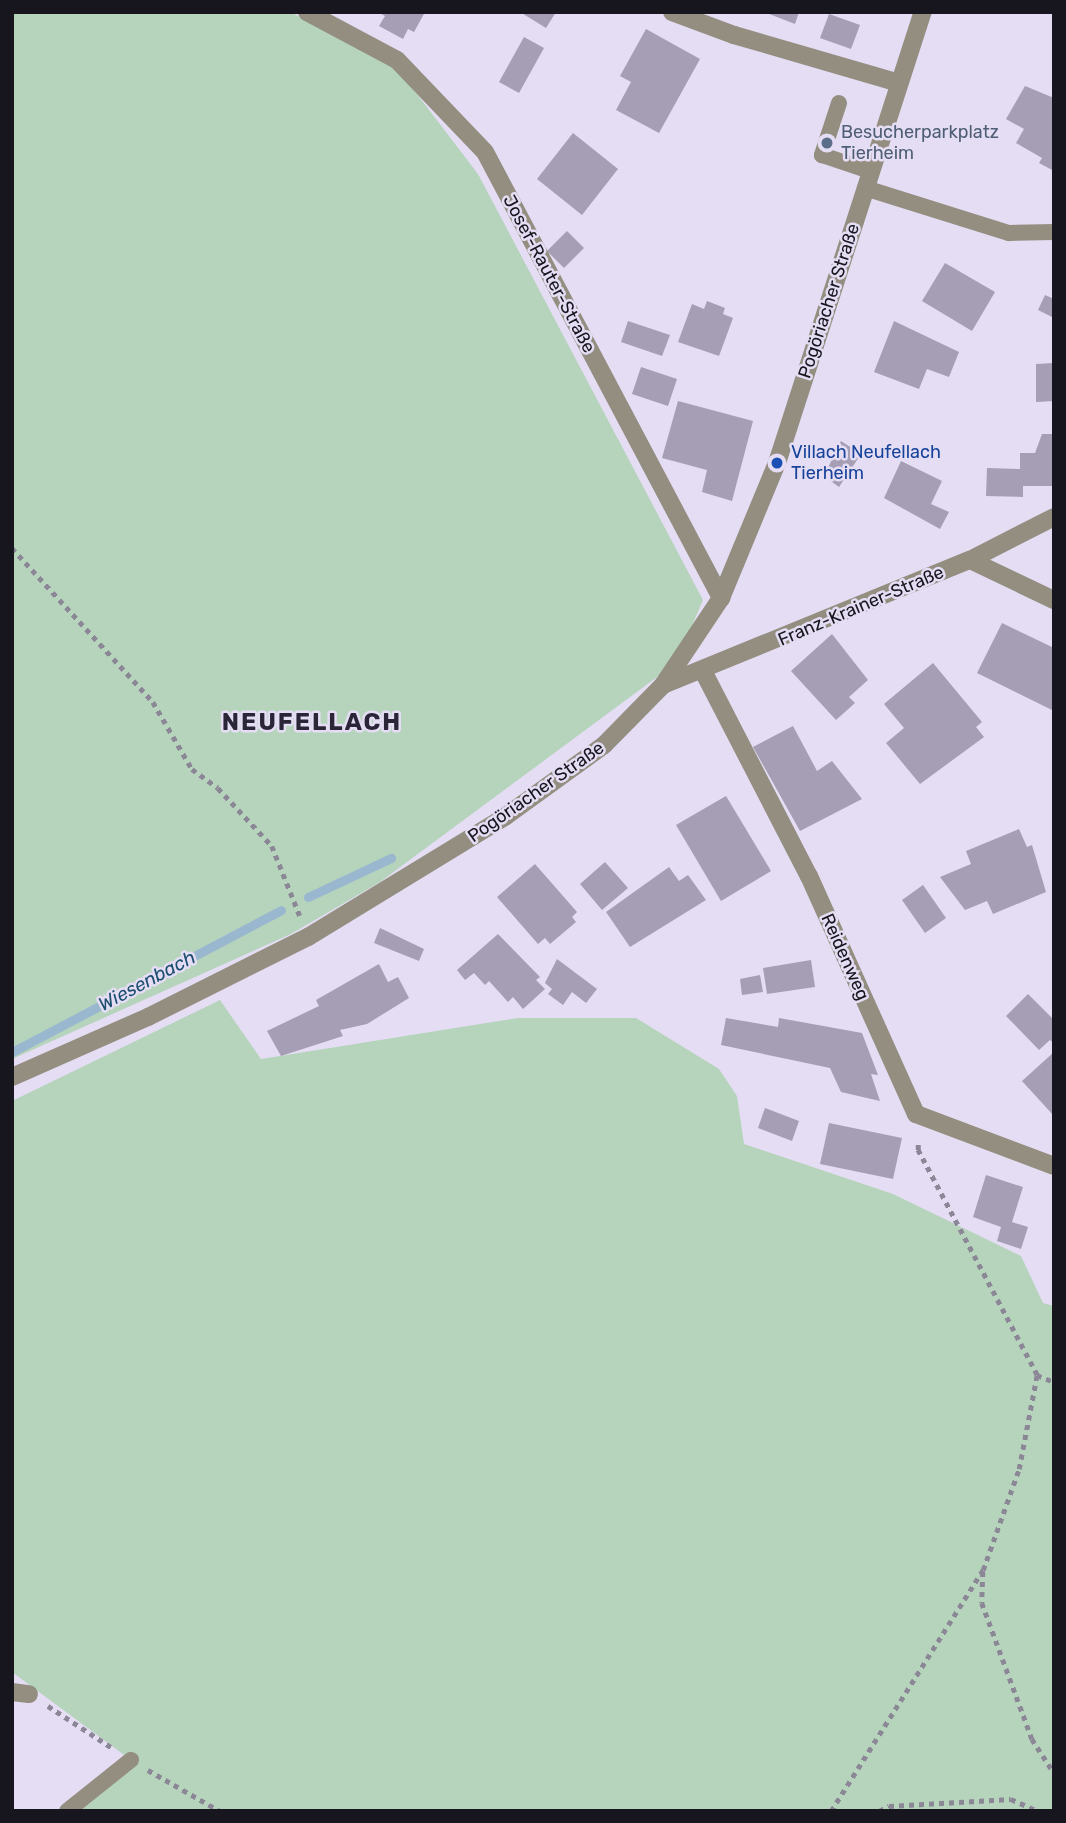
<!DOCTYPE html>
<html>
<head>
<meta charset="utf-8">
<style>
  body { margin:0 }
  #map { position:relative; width:1066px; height:1823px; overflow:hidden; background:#e4ddf4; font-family:Rubik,sans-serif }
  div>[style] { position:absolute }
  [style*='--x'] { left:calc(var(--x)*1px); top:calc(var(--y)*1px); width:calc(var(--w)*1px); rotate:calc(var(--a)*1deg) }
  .green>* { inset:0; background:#b6d4bc }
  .stream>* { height:9px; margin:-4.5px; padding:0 4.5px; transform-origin:4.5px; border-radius:4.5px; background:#99b7cf }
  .building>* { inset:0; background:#a59eb4 }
  .path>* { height:4.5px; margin-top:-2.25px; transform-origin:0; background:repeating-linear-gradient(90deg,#8c8797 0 5px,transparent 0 10px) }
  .lane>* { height:16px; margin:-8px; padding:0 8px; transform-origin:8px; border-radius:8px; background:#938e80 }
  .street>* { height:18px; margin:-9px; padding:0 9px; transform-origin:9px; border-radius:9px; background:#938e80 }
  .dots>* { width:19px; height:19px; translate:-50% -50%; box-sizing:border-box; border:4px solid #e4ddf4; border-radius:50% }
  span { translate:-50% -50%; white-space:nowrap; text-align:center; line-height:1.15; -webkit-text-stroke:5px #e4ddf4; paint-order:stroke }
  .service-label { font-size:18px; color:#4e5e75 }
  .left { translate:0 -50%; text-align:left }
  .street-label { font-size:18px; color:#17151d }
  .transit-label { font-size:18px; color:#164399 }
  .water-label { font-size:19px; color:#1c4e70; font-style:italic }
  .district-label { font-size:24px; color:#2b2637; font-weight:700; letter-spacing:2px }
  .frame { position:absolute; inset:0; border:14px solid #17151d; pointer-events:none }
</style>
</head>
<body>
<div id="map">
  <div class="green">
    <div style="clip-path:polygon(12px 12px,290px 12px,394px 64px,478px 174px,703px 600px,676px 663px,380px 882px,291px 934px,12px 1059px)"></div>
    <div style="clip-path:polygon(220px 1000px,261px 1059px,518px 1018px,636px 1018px,719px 1069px,737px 1096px,744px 1144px,893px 1194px,1021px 1256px,1043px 1303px,1054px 1306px,1054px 1811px,73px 1811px,135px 1763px,12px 1672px,12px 1101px)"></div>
  </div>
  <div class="stream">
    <div style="--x:308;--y:897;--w:92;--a:-25.2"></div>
    <div style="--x:12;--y:1052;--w:304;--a:-27.8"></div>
  </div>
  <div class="building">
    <div style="clip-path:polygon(378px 12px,425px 12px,414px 32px,408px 29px,403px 39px,379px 26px,385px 16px)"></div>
    <div style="clip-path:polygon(520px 12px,556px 12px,546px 28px)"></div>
    <div style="clip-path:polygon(764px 12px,799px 12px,795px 24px)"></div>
    <div style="clip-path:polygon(829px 14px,860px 25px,851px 49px,820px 38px)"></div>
    <div style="clip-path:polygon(646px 29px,700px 59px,659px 133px,616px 110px,631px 82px,620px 76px)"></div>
    <div style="clip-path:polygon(524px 37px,544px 48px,519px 93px,499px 82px)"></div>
    <div style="clip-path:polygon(1025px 86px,1054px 98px,1054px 171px,1039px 163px,1042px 158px,1016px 143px,1024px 129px,1006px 119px)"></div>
    <div style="clip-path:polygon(573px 133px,618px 169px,582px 215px,537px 179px)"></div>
    <div style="clip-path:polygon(567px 231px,584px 248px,564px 268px,547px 251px)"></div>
    <div style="clip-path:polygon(945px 263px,995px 292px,972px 331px,922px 301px)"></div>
    <div style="clip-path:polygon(1045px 295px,1054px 299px,1054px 318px,1038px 310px)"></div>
    <div style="clip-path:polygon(707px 301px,725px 308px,723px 314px,733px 318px,719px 356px,678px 342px,692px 304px,704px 309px)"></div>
    <div style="clip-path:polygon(628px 321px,670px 335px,662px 356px,621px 342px)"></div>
    <div style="clip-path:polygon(894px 321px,959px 352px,949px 377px,927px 369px,919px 389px,874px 372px)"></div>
    <div style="clip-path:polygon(1054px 363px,1054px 401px,1036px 402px,1036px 364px)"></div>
    <div style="clip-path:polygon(641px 367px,677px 379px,668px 406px,632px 394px)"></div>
    <div style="clip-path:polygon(678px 401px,753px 421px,732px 501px,702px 492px,707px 470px,662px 458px)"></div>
    <div style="clip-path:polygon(1042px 434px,1054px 434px,1054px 486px,1023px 486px,1023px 497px,986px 496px,987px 468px,1020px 469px,1020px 453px,1035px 453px)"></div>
    <div style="clip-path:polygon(841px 441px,861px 454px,839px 487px,824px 476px)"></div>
    <div style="clip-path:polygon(901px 461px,942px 481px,931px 504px,949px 512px,940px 529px,884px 498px)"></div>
    <div style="clip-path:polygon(1002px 623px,1054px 648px,1054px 711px,977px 673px)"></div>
    <div style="clip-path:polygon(832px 634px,868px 680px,849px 697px,855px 703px,836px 720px,791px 671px)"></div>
    <div style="clip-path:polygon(933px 663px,982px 722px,976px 727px,984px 737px,920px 784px,886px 743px,904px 728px,884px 704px)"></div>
    <div style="clip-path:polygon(793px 726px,817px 771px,832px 761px,862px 799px,800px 831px,753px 747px)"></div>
    <div style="clip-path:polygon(726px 796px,771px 871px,721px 901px,676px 825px)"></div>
    <div style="clip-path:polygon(1019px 829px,1027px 847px,1032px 845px,1046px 892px,993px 914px,987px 901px,965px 910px,940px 877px,971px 864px,966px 851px)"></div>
    <div style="clip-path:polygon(605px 862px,628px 888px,602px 910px,580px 884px)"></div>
    <div style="clip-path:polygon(535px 864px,577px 912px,572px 917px,576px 922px,550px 944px,545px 938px,538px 944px,497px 897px)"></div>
    <div style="clip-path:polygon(669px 867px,679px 881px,688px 875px,706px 900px,630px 947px,606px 912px)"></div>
    <div style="clip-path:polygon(923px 885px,946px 918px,925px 933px,902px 900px)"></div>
    <div style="clip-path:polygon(380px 928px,424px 949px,419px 961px,374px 943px)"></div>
    <div style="clip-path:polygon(498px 934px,540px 977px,536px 980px,545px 989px,523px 1009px,513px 997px,508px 1002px,489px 981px,485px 985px,474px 973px,465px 980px,457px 970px)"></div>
    <div style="clip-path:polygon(557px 959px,597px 989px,586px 1003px,572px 992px,563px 1005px,548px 994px,552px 989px,545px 983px)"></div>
    <div style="clip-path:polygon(811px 960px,815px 987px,767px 994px,763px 968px)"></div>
    <div style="clip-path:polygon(379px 964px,388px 982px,398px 977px,409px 998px,367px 1024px,340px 1030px,343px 1036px,281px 1056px,267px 1031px,319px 1006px,316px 1000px)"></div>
    <div style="clip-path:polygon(760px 975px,763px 992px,742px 995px,740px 979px)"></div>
    <div style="clip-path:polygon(1028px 994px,1054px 1020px,1054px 1043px,1050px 1040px,1039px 1050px,1006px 1016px)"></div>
    <div style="clip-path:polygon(726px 1018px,778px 1027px,779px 1018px,862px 1033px,878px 1075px,871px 1074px,880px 1101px,841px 1092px,830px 1068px,721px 1045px)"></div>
    <div style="clip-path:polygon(1054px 1052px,1054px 1116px,1022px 1081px)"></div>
    <div style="clip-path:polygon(765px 1108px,799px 1121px,792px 1141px,758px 1128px)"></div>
    <div style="clip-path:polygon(829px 1123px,902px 1138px,893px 1179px,820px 1164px)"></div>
    <div style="clip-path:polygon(986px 1175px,1023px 1187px,1012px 1222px,1028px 1227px,1021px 1249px,997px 1241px,1001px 1227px,973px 1217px)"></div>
  </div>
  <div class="path">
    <div style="--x:12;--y:548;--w:209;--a:47.5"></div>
    <div style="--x:153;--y:702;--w:78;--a:59.8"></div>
    <div style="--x:192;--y:769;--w:32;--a:36"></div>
    <div style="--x:218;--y:788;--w:79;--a:47"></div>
    <div style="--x:272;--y:846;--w:75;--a:68.2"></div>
    <div style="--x:1037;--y:1375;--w:18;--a:22"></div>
    <div style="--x:983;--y:1572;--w:31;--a:92"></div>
    <div style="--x:982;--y:1603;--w:145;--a:69.8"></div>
    <div style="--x:1032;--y:1739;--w:40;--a:57.1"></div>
    <div style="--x:48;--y:1706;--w:79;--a:33.1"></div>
    <div style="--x:148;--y:1770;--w:83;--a:29.7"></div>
    <div style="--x:831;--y:1811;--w:285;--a:-57.8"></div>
    <div style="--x:983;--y:1570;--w:107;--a:-70.4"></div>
    <div style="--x:1019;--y:1469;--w:96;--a:-79.2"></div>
    <div style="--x:1037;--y:1375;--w:255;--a:-117.9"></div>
    <div style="--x:918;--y:1150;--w:10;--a:-90"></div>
    <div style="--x:879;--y:1811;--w:11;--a:-27"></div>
    <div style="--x:889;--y:1806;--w:122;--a:-3.3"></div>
    <div style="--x:1011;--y:1799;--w:30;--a:24"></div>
  </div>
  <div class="lane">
    <div style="--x:839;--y:103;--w:55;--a:108.1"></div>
    <div style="--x:822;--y:155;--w:51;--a:18.4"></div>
    <div style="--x:865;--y:188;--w:151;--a:17.4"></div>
    <div style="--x:1009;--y:233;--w:45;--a:-1.3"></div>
    <div style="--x:67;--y:1811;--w:82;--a:-38.6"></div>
  </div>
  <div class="street">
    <div style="--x:307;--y:12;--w:102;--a:28.1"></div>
    <div style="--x:397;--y:60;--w:127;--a:46.3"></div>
    <div style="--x:485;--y:152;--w:505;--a:62.11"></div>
    <div style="--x:672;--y:12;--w:66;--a:20.4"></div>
    <div style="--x:734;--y:35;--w:172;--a:16.2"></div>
    <div style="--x:970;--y:560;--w:93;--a:25.5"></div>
    <div style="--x:703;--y:671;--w:231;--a:62.7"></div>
    <div style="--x:809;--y:876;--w:261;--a:65.8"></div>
    <div style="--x:916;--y:1114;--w:147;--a:20.6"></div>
    <div style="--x:663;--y:685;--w:331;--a:-22.2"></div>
    <div style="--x:970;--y:560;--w:94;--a:-27.1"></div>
    <div style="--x:12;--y:1077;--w:149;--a:-23.8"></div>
    <div style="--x:148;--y:1017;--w:179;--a:-26.6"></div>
    <div style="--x:308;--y:937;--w:232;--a:-31.4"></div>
    <div style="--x:506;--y:816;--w:121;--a:-35.9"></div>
    <div style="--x:604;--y:745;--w:84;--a:-45.5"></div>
    <div style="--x:663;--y:685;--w:105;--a:-56.3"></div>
    <div style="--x:721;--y:598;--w:146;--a:-67.5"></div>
    <div style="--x:777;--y:463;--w:474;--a:-72.1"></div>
    <div style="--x:12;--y:1692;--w:17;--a:7"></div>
  </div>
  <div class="dots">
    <div style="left:827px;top:143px;background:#5c6f8a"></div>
    <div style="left:777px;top:463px;background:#1a4fb4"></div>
  </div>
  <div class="service-label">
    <span class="left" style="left:841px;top:143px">Besucherparkplatz<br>Tierheim</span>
  </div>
  <div class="street-label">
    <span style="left:549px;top:274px;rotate:62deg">Josef-Rauter-Straße</span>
    <span style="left:829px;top:301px;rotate:-72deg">Pogöriacher Straße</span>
    <span style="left:861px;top:606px;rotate:-23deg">Franz-Krainer-Straße</span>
    <span style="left:536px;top:792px;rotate:-35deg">Pogöriacher Straße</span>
    <span style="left:845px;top:957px;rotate:66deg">Reidenweg</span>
  </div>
  <div class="transit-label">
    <span class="left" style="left:791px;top:463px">Villach Neufellach<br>Tierheim</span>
  </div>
  <div class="water-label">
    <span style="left:147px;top:981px;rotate:-28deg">Wiesenbach</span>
  </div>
  <div class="district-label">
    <span style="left:312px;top:723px">NEUFELLACH</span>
  </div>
  <div class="frame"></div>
</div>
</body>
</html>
